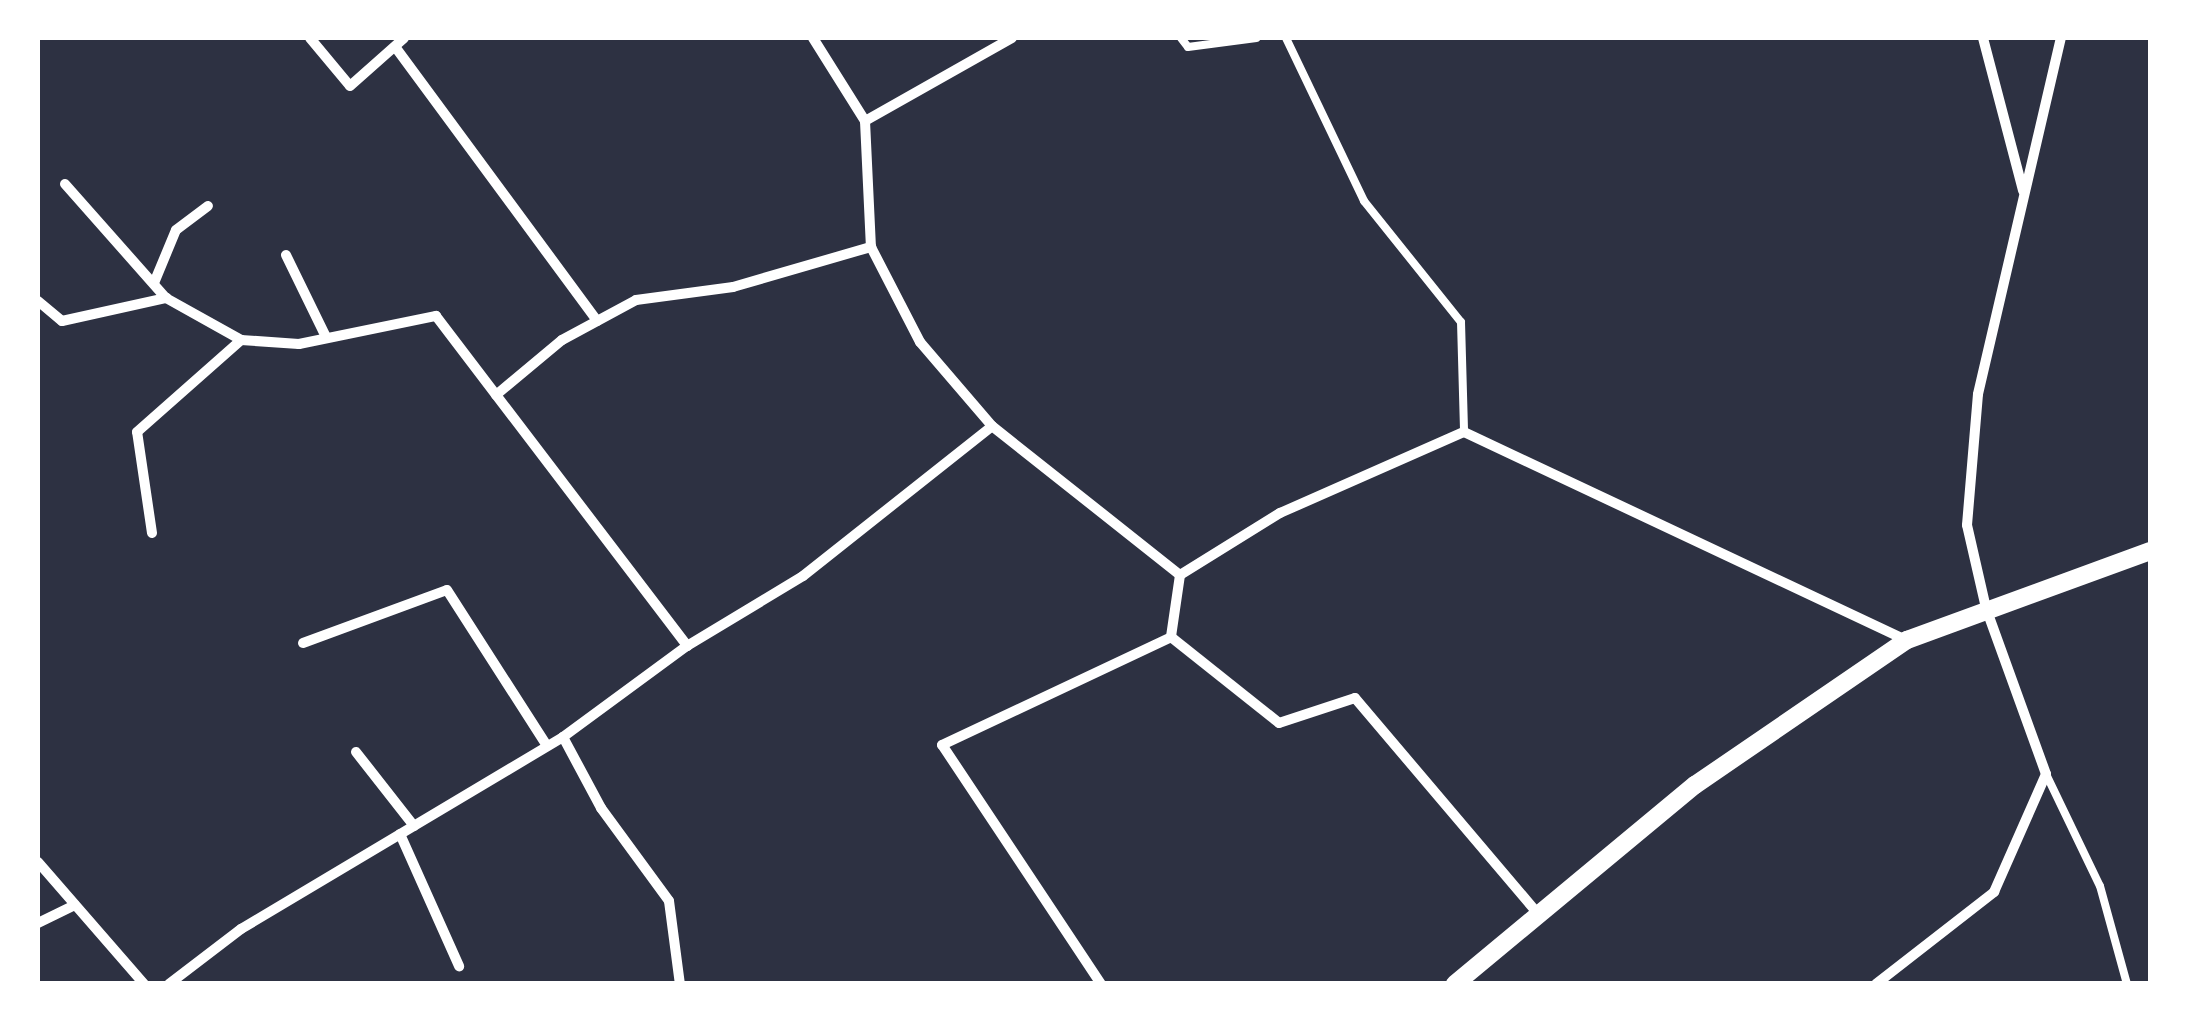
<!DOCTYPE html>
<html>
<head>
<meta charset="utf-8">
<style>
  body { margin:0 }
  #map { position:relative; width:2188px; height:1021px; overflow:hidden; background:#2d3142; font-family:"Open Sans",sans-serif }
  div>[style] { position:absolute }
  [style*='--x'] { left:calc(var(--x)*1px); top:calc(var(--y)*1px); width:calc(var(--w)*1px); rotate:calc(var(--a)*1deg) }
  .service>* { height:8px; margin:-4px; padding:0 4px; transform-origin:4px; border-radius:4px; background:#fff }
  .minor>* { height:10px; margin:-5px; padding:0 5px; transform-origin:5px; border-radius:5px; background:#fff }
  .tertiary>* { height:18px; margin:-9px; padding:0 9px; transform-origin:9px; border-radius:9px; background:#fff }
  span { translate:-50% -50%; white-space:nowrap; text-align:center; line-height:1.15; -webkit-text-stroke:9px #fff; paint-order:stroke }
  .frame { position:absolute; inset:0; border:40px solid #fff; pointer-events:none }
</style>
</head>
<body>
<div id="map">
  <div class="service">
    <div style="--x:1181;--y:38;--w:11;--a:52"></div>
    <div style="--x:1188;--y:47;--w:69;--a:-7.5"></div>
    <div style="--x:1286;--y:38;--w:181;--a:64.4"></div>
    <div style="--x:1364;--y:201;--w:155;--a:51.3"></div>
    <div style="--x:1461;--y:322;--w:110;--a:88.4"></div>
    <div style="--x:2046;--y:774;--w:124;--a:64.3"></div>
    <div style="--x:2100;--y:886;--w:102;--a:74.6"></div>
  </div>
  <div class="minor">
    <div style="--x:310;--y:38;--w:62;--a:50.2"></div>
    <div style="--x:350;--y:86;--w:72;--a:-41.6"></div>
    <div style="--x:813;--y:38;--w:98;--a:57.9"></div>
    <div style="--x:865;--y:121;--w:126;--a:87.3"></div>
    <div style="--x:871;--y:247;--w:107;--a:62.7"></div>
    <div style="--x:920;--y:342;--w:111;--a:49.4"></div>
    <div style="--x:992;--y:426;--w:240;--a:38.4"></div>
    <div style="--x:1180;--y:575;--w:63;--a:98.3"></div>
    <div style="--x:1171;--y:637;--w:138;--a:38.5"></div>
    <div style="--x:1279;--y:723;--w:80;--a:-18.2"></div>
    <div style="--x:1355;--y:698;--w:285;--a:49.7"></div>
    <div style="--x:1983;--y:38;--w:158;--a:75.3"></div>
    <div style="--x:396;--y:48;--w:339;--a:53.6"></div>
    <div style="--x:865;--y:121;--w:169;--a:-29.5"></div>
    <div style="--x:65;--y:184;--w:152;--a:48.5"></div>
    <div style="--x:166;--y:298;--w:86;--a:29.2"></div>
    <div style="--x:241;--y:340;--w:58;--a:3.9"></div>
    <div style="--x:299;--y:344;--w:140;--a:-11.6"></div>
    <div style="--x:436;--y:316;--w:415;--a:52.7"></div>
    <div style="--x:286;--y:255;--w:91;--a:64"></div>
    <div style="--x:154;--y:283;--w:57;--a:-67.5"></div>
    <div style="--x:176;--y:230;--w:40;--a:-37"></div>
    <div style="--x:38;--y:301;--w:31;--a:40"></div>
    <div style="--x:62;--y:321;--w:107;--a:-12.5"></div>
    <div style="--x:496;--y:395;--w:86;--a:-39.8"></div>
    <div style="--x:562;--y:340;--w:84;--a:-28.4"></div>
    <div style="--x:636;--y:300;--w:98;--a:-7.6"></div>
    <div style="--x:733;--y:287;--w:144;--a:-16.2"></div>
    <div style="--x:152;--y:533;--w:102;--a:-98.4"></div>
    <div style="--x:137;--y:432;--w:139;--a:-41.5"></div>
    <div style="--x:1180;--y:575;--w:118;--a:-31.8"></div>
    <div style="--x:1280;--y:513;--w:201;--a:-23.8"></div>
    <div style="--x:1464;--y:432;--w:489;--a:25.2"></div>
    <div style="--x:303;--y:643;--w:153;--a:-20.2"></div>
    <div style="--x:447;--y:590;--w:185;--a:57.3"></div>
    <div style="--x:563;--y:737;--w:81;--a:61.8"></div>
    <div style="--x:601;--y:808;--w:115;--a:53.8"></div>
    <div style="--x:669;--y:901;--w:84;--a:82.5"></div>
    <div style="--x:356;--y:752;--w:94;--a:51.9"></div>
    <div style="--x:400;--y:834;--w:145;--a:65.9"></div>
    <div style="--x:38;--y:862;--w:162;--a:49"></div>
    <div style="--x:38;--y:923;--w:41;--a:-25.9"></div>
    <div style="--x:169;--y:984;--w:91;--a:-37.4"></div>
    <div style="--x:241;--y:929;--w:375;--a:-30.8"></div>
    <div style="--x:563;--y:737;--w:154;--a:-36.3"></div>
    <div style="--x:687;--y:646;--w:135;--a:-31.1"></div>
    <div style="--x:803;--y:576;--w:241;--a:-38.4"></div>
    <div style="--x:1101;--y:984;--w:287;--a:-123.6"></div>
    <div style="--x:942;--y:745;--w:253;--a:-25.2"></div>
    <div style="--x:1876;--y:984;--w:150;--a:-37.9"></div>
    <div style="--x:1994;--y:892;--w:129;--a:-66.2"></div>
    <div style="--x:2046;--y:774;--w:177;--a:-109.9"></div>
    <div style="--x:1986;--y:608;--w:85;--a:-102.9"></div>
    <div style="--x:1967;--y:525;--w:131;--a:-85.2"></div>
    <div style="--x:1978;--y:394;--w:366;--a:-76.9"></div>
  </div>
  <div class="tertiary">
    <div style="--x:1455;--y:984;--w:312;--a:-39.7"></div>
    <div style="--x:1695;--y:785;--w:257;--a:-34.4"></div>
    <div style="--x:1907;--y:640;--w:259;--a:-20.1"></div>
  </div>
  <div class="frame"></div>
</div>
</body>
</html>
